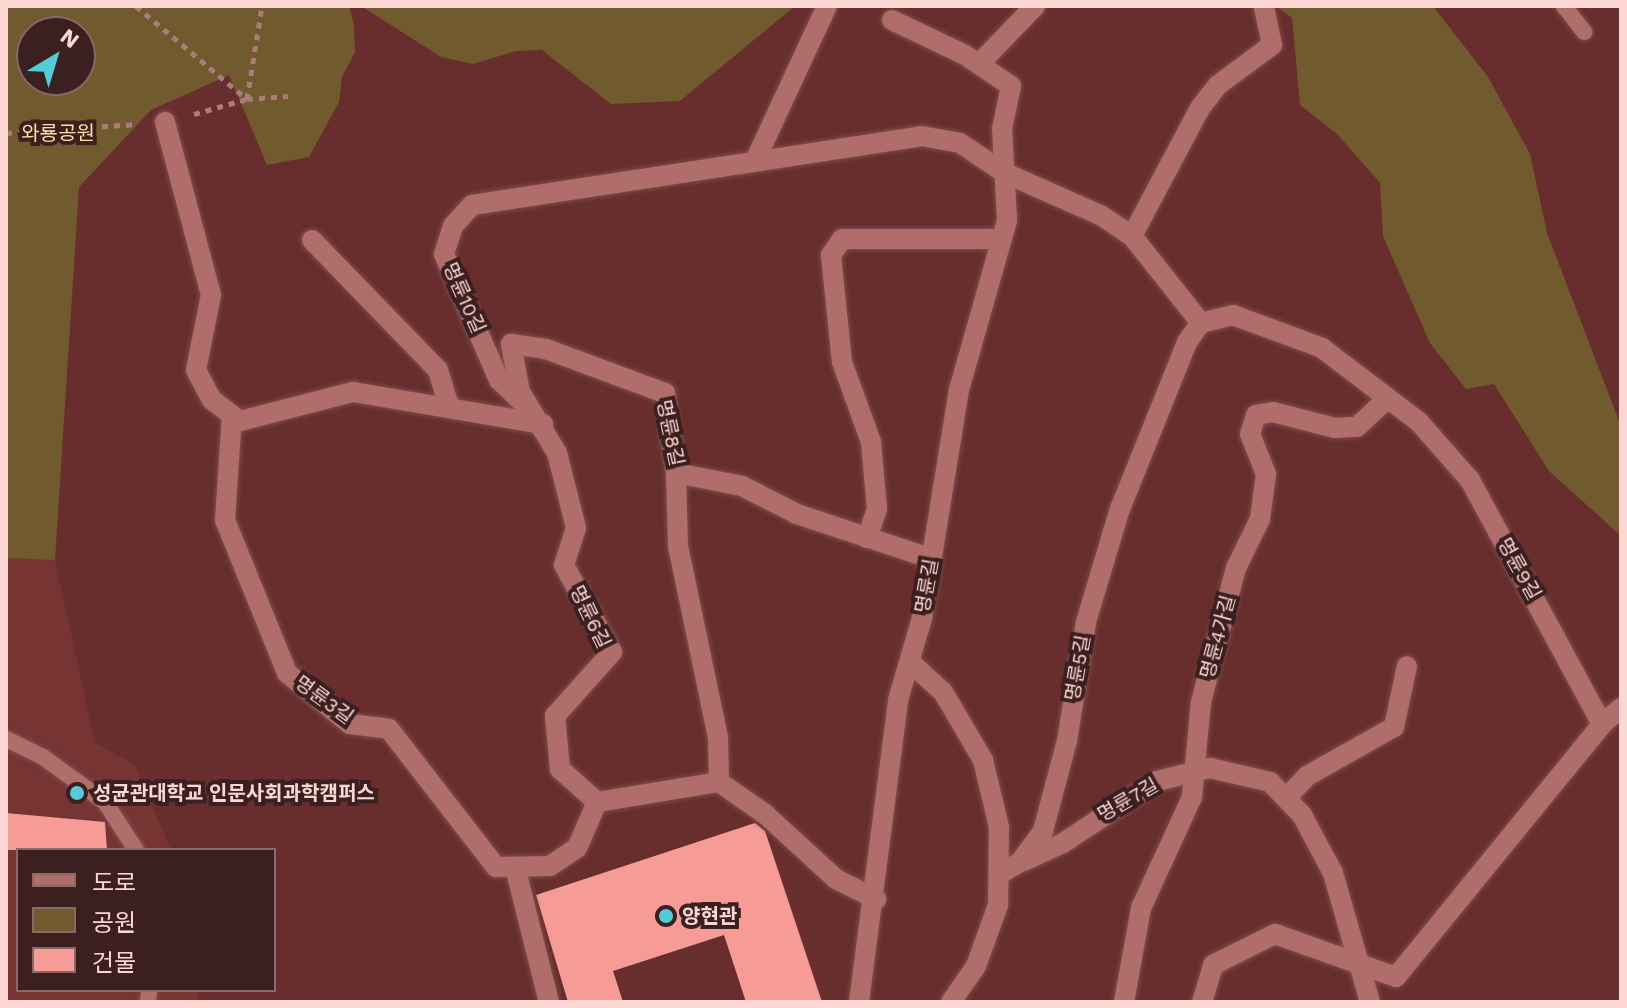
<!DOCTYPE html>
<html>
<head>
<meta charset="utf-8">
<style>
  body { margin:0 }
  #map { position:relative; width:1627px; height:1008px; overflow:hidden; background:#682e2d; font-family:"Work Sans","Noto Sans KR",sans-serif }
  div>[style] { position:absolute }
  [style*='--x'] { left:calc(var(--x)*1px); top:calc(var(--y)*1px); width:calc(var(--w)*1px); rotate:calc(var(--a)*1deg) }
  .built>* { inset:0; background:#763433 }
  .green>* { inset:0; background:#715a2d }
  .building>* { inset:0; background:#f79b96 }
  .path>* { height:5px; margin-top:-2.5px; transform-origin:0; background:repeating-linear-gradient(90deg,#ac7c7a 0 6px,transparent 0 12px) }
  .roads { filter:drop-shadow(0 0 2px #7f4e4d) drop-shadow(0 0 2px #7f4e4d) }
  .service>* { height:16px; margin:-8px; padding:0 8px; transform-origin:8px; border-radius:8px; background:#af6e6a }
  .minor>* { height:20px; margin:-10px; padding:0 10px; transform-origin:10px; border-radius:10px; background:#af6e6a }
  .dots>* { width:22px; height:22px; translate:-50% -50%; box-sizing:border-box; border:4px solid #3b201f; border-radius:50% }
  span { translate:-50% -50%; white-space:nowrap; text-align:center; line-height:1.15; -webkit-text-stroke:8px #3b201f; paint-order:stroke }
  .park-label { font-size:20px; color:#ffdfa2 }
  .street-label { font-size:20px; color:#fbd6d3 }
  .poi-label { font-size:20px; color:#fbd6d3; font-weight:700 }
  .left { translate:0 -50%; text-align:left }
  .frame { position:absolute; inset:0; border:8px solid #fbd6d3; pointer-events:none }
  .legend { position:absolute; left:16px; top:848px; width:260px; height:144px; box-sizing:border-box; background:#3b201f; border:2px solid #886967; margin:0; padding:10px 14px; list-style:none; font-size:24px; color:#fbd6d3 }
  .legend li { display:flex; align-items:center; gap:16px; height:40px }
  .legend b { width:40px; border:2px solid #886967 }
  .north { position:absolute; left:16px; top:16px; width:80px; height:80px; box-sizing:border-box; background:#3b201f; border:2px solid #886967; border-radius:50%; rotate:38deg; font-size:22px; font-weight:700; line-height:32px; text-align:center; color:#fbd6d3 }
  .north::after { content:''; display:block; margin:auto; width:28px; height:36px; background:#52ccd6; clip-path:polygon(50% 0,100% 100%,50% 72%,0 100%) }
</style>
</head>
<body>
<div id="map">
  <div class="built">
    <div style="clip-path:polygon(6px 537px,55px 560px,95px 743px,134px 764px,171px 850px,18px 850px,18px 990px,198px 990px,198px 1002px,6px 1002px)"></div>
  </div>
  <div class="green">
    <div style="clip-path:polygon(evenodd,6px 6px,349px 6px,354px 25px,355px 52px,342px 77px,339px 102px,309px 157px,267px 165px,229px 75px,151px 110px,79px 187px,55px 560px,6px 558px,6px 6px,80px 32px,80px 80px,32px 80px,32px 32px,80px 32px)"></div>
    <div style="clip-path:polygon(361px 6px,795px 6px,680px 101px,611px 104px,542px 50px,516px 51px,473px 64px,441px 57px)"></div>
    <div style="clip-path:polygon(1275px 6px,1433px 6px,1488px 77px,1530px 154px,1547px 233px,1621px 426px,1621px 536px,1549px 471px,1494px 384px,1466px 389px,1430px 343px,1383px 236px,1380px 183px,1337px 134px,1300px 105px,1292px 18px)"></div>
  </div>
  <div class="building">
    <div style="clip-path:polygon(6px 813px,105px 822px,107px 850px,6px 850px)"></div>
    <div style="clip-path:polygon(755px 823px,765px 831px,822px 1002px,746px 1002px,724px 935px,613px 971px,623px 1002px,568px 1002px,536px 895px)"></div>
  </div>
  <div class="path">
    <div style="--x:136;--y:6;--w:145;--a:40"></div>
    <div style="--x:247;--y:99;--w:41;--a:-4.2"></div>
    <div style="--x:194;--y:114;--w:55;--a:-15.8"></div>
    <div style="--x:247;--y:99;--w:94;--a:-80.8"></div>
    <div style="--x:6;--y:133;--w:131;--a:-3.9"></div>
  </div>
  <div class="roads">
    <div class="service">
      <div style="--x:1564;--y:6;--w:33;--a:52"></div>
      <div style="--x:6;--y:739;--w:41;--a:25.9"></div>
      <div style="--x:43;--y:757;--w:77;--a:36"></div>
      <div style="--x:105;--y:802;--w:57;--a:57.1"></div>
      <div style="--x:148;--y:1002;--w:12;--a:-85"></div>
    </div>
    <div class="minor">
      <div style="--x:979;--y:64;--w:81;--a:-46"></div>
      <div style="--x:165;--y:122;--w:179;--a:75.1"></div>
      <div style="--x:211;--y:295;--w:76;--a:101.3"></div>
      <div style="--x:196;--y:370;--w:34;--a:62"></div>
      <div style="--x:212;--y:400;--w:35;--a:37"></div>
      <div style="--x:240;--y:421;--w:117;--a:-14.4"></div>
      <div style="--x:353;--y:392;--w:193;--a:9.6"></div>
      <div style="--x:755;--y:161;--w:171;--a:-65.1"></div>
      <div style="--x:1132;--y:236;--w:145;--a:-62"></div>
      <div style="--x:1200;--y:108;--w:29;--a:-52"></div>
      <div style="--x:1218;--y:85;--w:67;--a:-36.5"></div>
      <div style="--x:1272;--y:45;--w:40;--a:-102"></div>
      <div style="--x:312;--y:240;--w:181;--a:45.9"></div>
      <div style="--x:438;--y:370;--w:37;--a:73"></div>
      <div style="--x:1201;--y:323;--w:33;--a:-14"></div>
      <div style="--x:1233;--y:315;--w:95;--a:20.3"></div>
      <div style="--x:1322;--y:348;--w:122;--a:37.3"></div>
      <div style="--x:1419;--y:422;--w:77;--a:48.7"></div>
      <div style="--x:1470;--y:480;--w:277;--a:61.6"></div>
      <div style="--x:522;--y:402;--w:32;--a:-136"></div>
      <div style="--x:499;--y:380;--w:137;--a:-113.6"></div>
      <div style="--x:444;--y:254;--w:29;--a:-72"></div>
      <div style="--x:453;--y:226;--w:28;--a:-48"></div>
      <div style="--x:472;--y:205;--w:454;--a:-8.7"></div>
      <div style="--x:921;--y:136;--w:40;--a:10"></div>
      <div style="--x:960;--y:143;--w:54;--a:33.7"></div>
      <div style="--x:1005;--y:173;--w:106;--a:23.9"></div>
      <div style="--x:1102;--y:216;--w:36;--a:34"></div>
      <div style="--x:1132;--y:236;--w:111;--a:51.6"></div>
      <div style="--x:232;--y:415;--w:105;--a:93.8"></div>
      <div style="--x:225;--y:520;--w:165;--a:67.9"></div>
      <div style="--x:287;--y:673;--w:81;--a:39"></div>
      <div style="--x:350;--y:724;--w:39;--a:7"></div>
      <div style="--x:389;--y:729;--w:175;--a:52.2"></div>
      <div style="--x:496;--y:867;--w:54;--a:-1.1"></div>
      <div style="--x:550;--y:866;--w:32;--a:-34"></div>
      <div style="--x:577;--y:848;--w:50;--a:-66.5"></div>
      <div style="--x:676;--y:473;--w:67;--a:11.1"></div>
      <div style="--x:742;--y:486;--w:62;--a:27"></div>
      <div style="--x:797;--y:514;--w:142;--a:18.4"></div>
      <div style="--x:867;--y:538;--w:31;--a:-71"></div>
      <div style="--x:877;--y:509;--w:67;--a:-95.1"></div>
      <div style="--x:871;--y:442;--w:85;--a:-109.9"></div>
      <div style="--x:842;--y:362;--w:108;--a:-95.9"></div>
      <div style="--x:831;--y:255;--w:19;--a:-55"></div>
      <div style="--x:842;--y:239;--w:159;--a:0"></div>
      <div style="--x:910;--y:662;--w:45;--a:42.3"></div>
      <div style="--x:943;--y:692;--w:79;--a:59.5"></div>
      <div style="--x:983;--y:760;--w:69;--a:76.6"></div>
      <div style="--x:999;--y:827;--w:78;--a:90.7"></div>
      <div style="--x:998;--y:905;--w:65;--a:109.8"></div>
      <div style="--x:976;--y:966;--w:44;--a:124.8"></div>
      <div style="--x:719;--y:782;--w:124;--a:170.7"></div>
      <div style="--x:597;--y:802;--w:50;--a:-138.3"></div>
      <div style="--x:560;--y:769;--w:53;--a:-95.4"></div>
      <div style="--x:555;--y:716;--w:86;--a:-48.3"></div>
      <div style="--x:612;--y:652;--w:99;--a:-118.9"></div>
      <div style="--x:564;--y:565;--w:39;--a:-72"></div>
      <div style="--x:576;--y:528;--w:77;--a:-104.2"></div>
      <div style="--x:557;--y:453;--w:71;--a:-121.2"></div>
      <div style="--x:520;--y:392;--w:49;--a:-100.6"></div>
      <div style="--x:511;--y:344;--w:35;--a:8"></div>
      <div style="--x:546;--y:349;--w:127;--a:20.3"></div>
      <div style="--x:665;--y:393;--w:81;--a:82.2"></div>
      <div style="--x:676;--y:473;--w:73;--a:88.4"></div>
      <div style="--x:678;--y:546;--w:195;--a:78.2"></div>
      <div style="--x:718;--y:737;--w:45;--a:88.7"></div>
      <div style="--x:719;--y:782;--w:56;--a:34.8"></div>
      <div style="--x:765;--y:814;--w:96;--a:42.5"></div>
      <div style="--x:836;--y:879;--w:45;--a:26.6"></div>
      <div style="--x:1286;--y:798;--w:30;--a:-46"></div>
      <div style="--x:1307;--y:776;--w:100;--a:-29.4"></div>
      <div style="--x:1394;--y:727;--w:62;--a:-78"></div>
      <div style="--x:1024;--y:861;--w:43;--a:-24.8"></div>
      <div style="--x:1063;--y:843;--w:113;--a:-33.4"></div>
      <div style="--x:1157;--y:781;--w:55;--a:-13.8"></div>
      <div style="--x:1210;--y:768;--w:62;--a:13.1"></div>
      <div style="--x:1270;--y:782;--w:46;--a:45.9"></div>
      <div style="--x:1302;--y:815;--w:66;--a:61.9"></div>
      <div style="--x:1333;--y:873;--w:134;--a:74"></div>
      <div style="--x:515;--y:867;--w:139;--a:75.9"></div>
      <div style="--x:1000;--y:874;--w:23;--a:-31"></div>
      <div style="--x:1020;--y:862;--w:39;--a:-53"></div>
      <div style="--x:1043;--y:831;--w:93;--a:-75.1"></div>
      <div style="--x:1067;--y:741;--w:121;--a:-80.9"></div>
      <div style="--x:1086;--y:622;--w:118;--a:-73.3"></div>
      <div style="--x:1120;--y:509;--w:180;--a:-68.1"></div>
      <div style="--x:1187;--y:342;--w:24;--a:-54"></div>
      <div style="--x:859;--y:1002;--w:305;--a:-82.6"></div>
      <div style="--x:898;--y:700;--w:85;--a:-73.7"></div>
      <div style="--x:922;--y:618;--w:231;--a:-80.8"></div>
      <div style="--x:959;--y:390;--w:177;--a:-74.2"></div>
      <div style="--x:1007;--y:220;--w:91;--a:-93.1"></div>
      <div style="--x:1002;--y:129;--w:44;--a:-78.2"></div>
      <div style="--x:1011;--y:86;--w:55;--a:-146"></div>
      <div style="--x:965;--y:55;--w:81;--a:-154.4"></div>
      <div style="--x:1124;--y:1002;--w:96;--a:-79.7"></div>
      <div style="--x:1141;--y:908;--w:122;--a:-65.3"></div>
      <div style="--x:1192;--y:797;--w:95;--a:-84.6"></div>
      <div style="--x:1201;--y:702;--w:138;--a:-75.4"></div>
      <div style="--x:1236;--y:568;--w:55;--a:-63.9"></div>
      <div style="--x:1260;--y:519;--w:45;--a:-82.4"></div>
      <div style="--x:1266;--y:474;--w:43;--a:-111.8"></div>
      <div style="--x:1250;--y:434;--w:20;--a:-72"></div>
      <div style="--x:1256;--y:415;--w:17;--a:-10"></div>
      <div style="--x:1273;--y:412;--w:64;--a:14.5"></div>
      <div style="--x:1335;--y:428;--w:22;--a:-3"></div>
      <div style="--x:1357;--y:427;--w:42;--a:-43.1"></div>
      <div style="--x:1202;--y:1002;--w:39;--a:-73"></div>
      <div style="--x:1213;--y:965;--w:69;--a:-26.6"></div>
      <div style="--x:1275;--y:934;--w:128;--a:19.6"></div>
      <div style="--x:1396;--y:977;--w:326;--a:-50.8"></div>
      <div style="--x:1602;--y:724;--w:25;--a:-40"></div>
    </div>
  </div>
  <div class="dots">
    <div style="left:77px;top:793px;background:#52ccd6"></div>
    <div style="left:666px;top:916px;background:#52ccd6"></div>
  </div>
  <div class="park-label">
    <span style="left:58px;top:133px">와룡공원</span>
  </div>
  <div class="street-label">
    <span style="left:464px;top:298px;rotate:66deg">명륜10길</span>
    <span style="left:670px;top:433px;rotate:78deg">명륜8길</span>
    <span style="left:1519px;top:569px;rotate:61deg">명륜9길</span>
    <span style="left:927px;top:586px;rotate:-80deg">명륜길</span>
    <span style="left:590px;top:617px;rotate:64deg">명륜6길</span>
    <span style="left:1218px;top:637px;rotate:-75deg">명륜4가길</span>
    <span style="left:1078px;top:668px;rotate:-80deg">명륜5길</span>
    <span style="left:324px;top:700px;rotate:36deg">명륜3길</span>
    <span style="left:1128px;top:800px;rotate:-30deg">명륜7길</span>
  </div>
  <div class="poi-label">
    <span class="left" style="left:93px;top:793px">성균관대학교 인문사회과학캠퍼스</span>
    <span class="left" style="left:682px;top:916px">양현관</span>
  </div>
  <div class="frame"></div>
  <ul class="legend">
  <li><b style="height:10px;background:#af6e6a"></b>도로</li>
  <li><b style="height:22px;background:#715a2d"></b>공원</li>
  <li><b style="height:22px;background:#f79b96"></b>건물</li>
  </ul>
  <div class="north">N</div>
</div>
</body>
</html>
